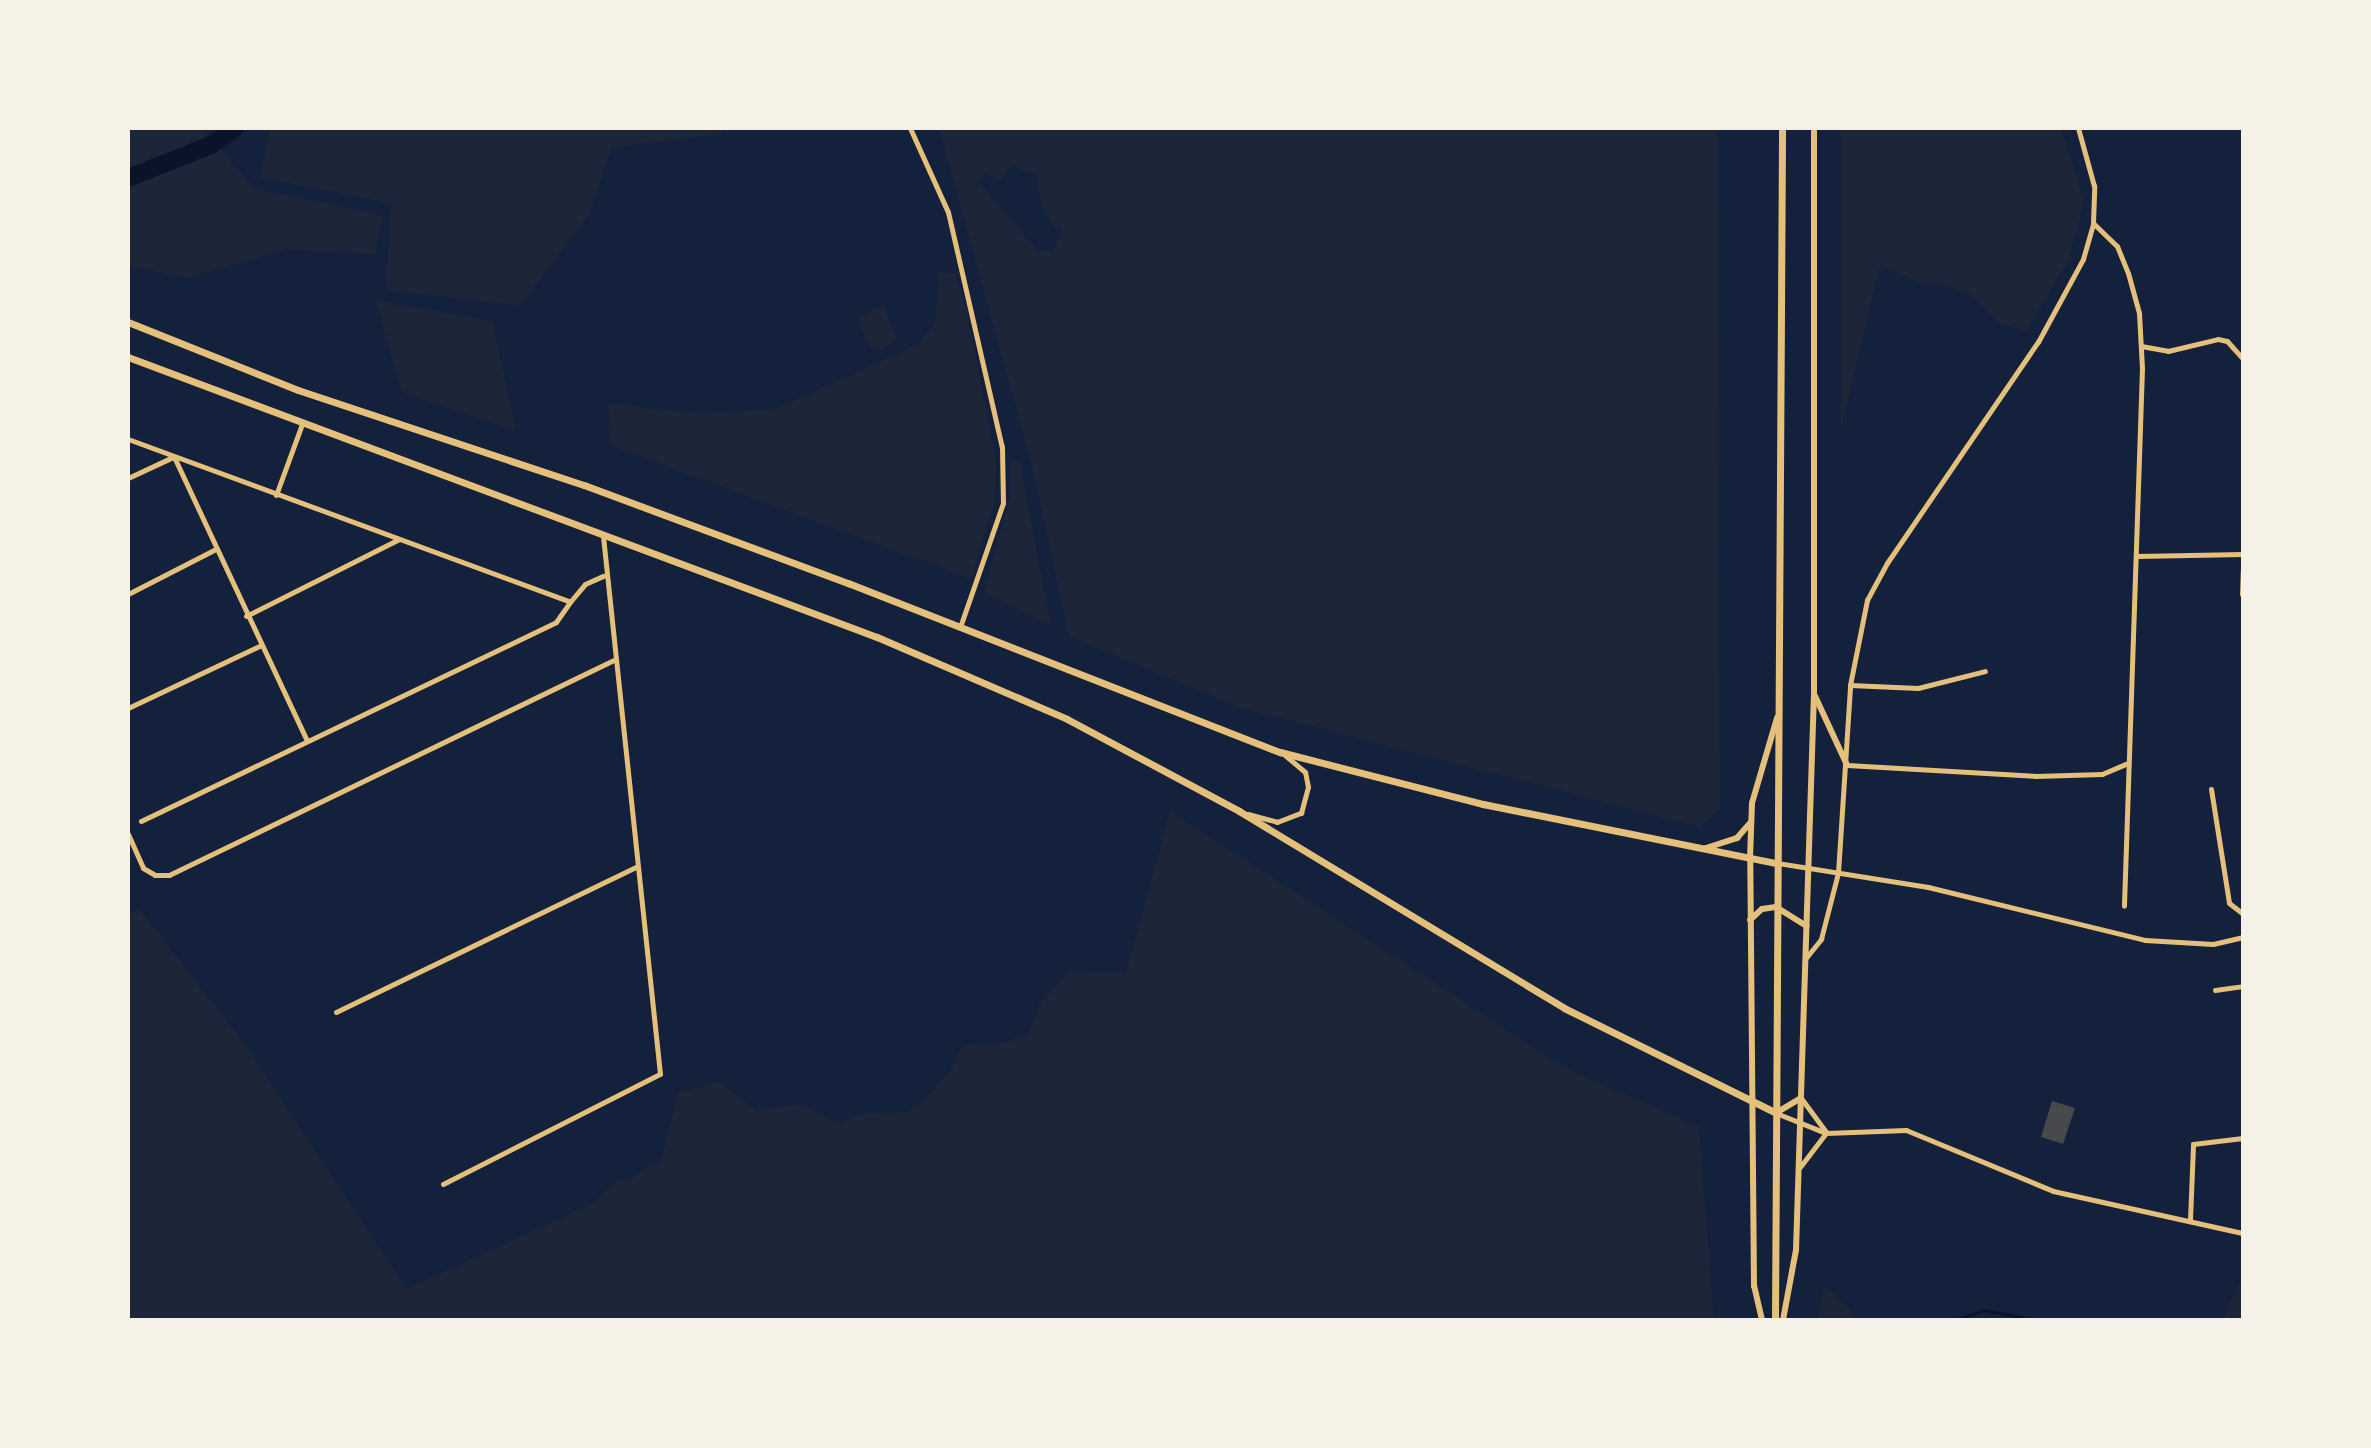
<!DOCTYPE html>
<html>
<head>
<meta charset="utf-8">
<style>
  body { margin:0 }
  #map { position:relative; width:2371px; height:1448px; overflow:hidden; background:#14213d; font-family:"Source Sans 3",sans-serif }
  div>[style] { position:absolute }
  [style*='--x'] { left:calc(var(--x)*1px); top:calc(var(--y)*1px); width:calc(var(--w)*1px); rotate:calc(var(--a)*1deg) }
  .green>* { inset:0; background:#1d2539 }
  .stream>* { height:3px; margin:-1.5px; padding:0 1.5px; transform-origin:1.5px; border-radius:1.5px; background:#0b132b }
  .river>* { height:18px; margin:-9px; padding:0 9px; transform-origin:9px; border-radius:9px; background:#0b132b }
  .building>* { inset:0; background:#48494c }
  .minor>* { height:5px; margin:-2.5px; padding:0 2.5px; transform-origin:2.5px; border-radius:2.5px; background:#e5c07b }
  .tertiary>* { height:6px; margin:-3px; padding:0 3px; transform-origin:3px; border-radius:3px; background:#e5c07b }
  .secondary>* { height:7px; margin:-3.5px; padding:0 3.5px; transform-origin:3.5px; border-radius:3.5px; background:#e5c07b }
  span { translate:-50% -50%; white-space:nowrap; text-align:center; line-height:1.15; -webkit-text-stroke:7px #f6f1e7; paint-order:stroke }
  .frame { position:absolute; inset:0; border:130px solid #f6f1e7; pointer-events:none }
</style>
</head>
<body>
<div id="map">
  <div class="green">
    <div style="clip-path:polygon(128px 128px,201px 128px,255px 189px,383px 215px,375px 254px,286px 249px,188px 278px,128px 265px)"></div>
    <div style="clip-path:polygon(270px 128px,726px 128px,721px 134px,612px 147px,589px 214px,520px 305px,386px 290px,391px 203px,260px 177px)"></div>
    <div style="clip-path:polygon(evenodd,939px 128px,1718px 128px,1720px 809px,1700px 827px,1241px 708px,1069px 636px,1033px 470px,939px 128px,1012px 166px,1036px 174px,1041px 207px,1055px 228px,1063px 228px,1053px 251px,1037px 250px,978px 181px,985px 172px,1000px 180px,1012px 166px)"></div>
    <div style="clip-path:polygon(1841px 128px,2061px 128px,2084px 201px,2069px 260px,2026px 331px,2002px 325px,1973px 296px,1933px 281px,1925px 285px,1880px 265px,1841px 429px)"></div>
    <div style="clip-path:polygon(939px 271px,955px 274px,967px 310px,996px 462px,995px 500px,971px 579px,610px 445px,608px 404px,703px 414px,776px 409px,919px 344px,935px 323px)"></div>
    <div style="clip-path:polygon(376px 301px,492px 321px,516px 431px,402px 393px)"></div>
    <div style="clip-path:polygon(884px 305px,896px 338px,881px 350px,870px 347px,857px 318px)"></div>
    <div style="clip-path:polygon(1010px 459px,1020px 463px,1051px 626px,984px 592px,1010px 498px)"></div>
    <div style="clip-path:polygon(1170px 811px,1567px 1069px,1699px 1127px,1714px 1320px,128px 1320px,128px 915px,139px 909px,246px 1046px,407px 1289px,592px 1204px,617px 1181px,631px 1179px,662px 1159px,678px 1092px,720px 1082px,756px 1111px,801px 1104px,837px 1123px,865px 1113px,908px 1112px,920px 1105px,950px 1072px,962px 1046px,1005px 1043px,1029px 1032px,1040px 1003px,1069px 972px,1126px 973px)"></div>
    <div style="clip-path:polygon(2243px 1276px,2243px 1320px,2222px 1320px)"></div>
    <div style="clip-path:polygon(1824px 1286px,1839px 1298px,1859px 1320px,1817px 1320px)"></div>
  </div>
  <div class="stream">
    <div style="--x:1956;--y:1320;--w:29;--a:-20"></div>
    <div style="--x:1983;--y:1310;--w:54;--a:10.7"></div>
  </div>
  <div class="river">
    <div style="--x:128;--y:178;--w:89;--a:-21.7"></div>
    <div style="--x:211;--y:145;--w:29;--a:-35"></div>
  </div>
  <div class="building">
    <div style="clip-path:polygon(2052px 1101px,2075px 1108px,2063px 1144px,2041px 1137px)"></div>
  </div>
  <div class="minor">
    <div style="--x:910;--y:128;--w:92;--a:65.7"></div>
    <div style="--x:948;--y:212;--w:241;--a:77.1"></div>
    <div style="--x:1002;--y:447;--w:56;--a:89"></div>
    <div style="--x:1003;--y:503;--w:131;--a:109.1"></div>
    <div style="--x:2093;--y:223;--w:33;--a:44"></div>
    <div style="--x:2117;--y:246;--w:29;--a:68"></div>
    <div style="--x:2128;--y:273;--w:41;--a:74.6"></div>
    <div style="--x:2139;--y:313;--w:55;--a:86.9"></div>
    <div style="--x:2142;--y:368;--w:538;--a:91.92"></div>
    <div style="--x:2141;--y:346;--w:27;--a:10"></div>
    <div style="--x:2168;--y:351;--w:51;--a:-13.5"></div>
    <div style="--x:2218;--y:339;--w:9;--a:13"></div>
    <div style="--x:2227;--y:341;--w:24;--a:48"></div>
    <div style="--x:128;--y:439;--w:471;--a:20.2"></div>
    <div style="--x:570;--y:602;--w:23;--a:-50"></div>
    <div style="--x:585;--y:584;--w:20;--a:-24"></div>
    <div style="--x:175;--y:459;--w:311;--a:64.9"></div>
    <div style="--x:128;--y:478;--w:50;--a:-25"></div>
    <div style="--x:276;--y:495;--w:76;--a:-69.9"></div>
    <div style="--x:2137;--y:556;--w:106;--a:-1.1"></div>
    <div style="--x:128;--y:594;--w:97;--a:-27.1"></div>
    <div style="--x:2242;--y:594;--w:25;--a:-88"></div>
    <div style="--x:246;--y:616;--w:171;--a:-26.7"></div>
    <div style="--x:1850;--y:685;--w:68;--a:2.5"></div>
    <div style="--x:1918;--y:688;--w:69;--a:-14.2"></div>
    <div style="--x:128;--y:708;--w:147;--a:-25.3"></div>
    <div style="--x:1847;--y:765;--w:188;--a:3.3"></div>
    <div style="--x:2035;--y:776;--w:67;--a:-1.7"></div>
    <div style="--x:2102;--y:774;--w:26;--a:-23"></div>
    <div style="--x:2211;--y:789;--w:115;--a:81"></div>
    <div style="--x:2229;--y:903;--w:18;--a:38"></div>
    <div style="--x:1248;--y:814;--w:30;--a:15"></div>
    <div style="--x:1277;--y:822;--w:26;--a:-21"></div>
    <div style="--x:1301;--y:813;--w:27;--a:-75"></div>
    <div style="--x:1308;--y:787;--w:15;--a:-101"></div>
    <div style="--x:1305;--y:772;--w:26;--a:-140"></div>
    <div style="--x:141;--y:821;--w:460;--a:-25.6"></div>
    <div style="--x:556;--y:622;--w:24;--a:-55"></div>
    <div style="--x:128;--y:834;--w:37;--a:66"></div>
    <div style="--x:143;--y:868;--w:14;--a:30"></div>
    <div style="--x:155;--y:875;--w:14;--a:0"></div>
    <div style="--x:169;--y:875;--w:494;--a:-25.8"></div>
    <div style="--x:1777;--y:863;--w:153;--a:9"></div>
    <div style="--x:1928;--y:887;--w:223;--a:13.7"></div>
    <div style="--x:2145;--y:940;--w:68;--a:3.4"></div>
    <div style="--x:2213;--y:944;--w:31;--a:-13"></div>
    <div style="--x:1805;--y:959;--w:26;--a:-51"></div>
    <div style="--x:1821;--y:939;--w:68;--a:-75.6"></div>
    <div style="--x:1838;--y:873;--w:188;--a:-86.3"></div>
    <div style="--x:1850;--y:685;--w:87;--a:-78.7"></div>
    <div style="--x:1867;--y:600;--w:42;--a:-61.6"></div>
    <div style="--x:1887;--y:563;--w:268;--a:-55.7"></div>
    <div style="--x:2038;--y:342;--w:94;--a:-61.5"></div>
    <div style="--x:2083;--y:259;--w:37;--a:-74"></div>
    <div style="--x:2093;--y:223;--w:37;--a:-88"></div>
    <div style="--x:2094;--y:186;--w:60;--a:-105.4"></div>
    <div style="--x:2215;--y:990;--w:28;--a:-8"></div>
    <div style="--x:336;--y:1012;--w:333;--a:-25.8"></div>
    <div style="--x:1801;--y:1098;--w:42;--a:53.7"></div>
    <div style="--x:1776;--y:1113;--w:54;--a:21.8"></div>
    <div style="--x:1826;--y:1133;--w:80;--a:-2.1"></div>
    <div style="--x:1906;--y:1130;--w:159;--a:22.5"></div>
    <div style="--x:2053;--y:1191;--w:195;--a:12.5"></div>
    <div style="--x:1800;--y:1167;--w:43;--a:-52.6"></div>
    <div style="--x:443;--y:1184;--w:243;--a:-26.9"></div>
    <div style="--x:660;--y:1074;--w:541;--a:-96.05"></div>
    <div style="--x:2190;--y:1220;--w:76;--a:-87.7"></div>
    <div style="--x:2193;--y:1144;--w:50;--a:-6.8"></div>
  </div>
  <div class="tertiary">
    <div style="--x:1815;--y:696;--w:76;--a:65.1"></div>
    <div style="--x:1706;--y:848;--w:33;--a:-18"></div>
    <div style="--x:1737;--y:838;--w:20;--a:-49"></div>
    <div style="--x:1750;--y:920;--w:16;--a:-43"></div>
    <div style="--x:1762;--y:909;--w:14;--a:-8"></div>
    <div style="--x:1776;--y:907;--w:36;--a:32"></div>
    <div style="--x:1776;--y:1113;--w:27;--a:-31"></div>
    <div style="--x:1762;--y:1320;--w:35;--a:-103"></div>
    <div style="--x:1754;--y:1286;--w:428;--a:-90.5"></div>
    <div style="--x:1750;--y:858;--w:55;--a:-87.9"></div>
    <div style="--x:1752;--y:803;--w:89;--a:-73.6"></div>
    <div style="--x:1783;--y:1320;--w:71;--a:-79.5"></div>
    <div style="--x:1796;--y:1250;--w:558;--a:-88.15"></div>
    <div style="--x:1814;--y:692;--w:564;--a:-90"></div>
  </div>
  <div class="secondary">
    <div style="--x:128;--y:322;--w:183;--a:21.8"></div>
    <div style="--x:298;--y:390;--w:301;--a:18.4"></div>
    <div style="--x:584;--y:485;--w:282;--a:20.4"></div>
    <div style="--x:848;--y:583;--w:464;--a:21.4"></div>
    <div style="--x:1280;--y:752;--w:210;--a:14.4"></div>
    <div style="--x:1483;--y:804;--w:299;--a:11.4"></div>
    <div style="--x:128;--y:357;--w:800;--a:20.5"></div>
    <div style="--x:877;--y:637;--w:207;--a:23.3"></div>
    <div style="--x:1067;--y:719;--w:195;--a:28.1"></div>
    <div style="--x:1239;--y:811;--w:380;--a:31.2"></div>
    <div style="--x:1564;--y:1008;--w:237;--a:26.3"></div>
    <div style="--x:1775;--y:1320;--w:1192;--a:-89.66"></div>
  </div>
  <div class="frame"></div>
</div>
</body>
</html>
